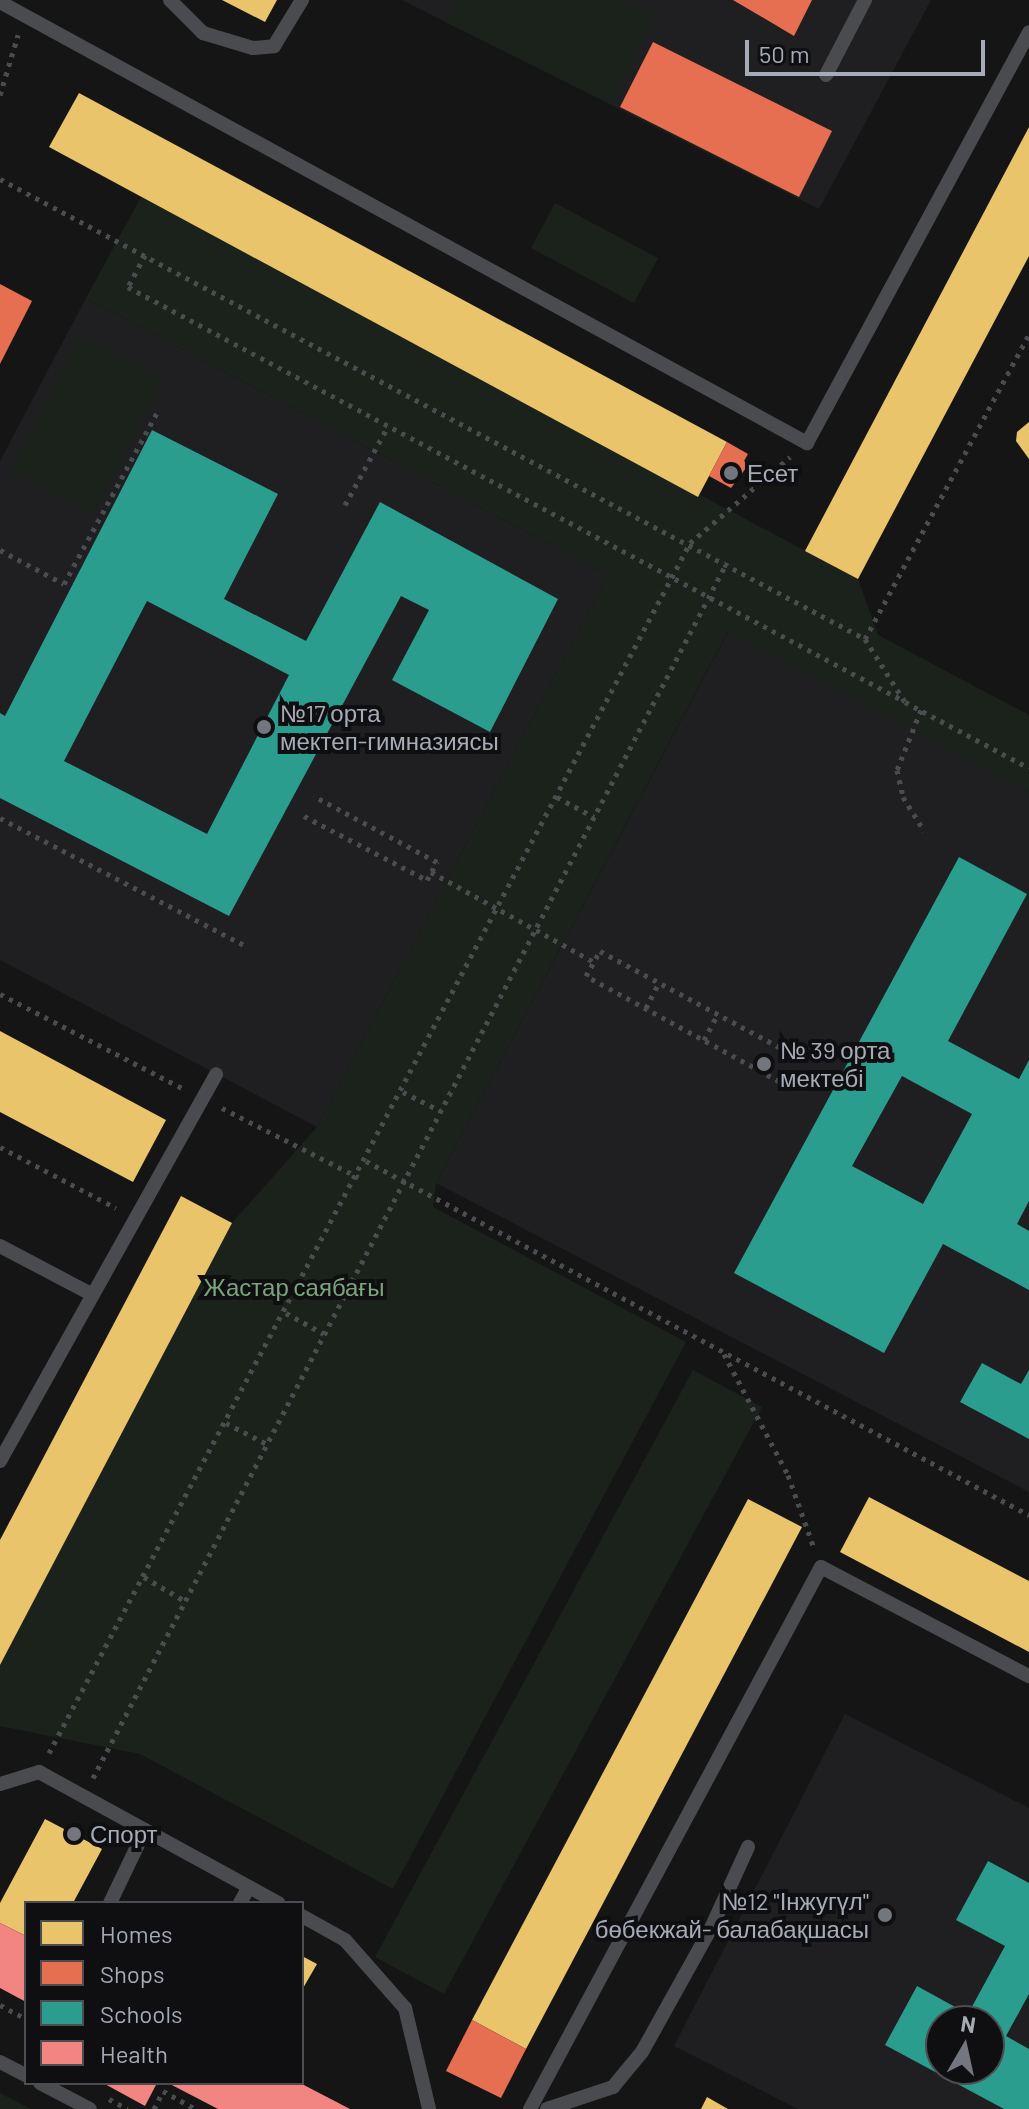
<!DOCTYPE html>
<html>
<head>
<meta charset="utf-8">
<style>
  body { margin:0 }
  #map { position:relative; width:1029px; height:2109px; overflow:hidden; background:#151515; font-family:Barlow,sans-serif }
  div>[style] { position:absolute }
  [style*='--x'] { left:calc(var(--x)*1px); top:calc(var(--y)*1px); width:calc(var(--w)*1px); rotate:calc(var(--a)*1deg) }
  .built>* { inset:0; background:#1f1f21 }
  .green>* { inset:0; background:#1b221c }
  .homes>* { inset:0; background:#e9c46a }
  .shops>* { inset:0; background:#e76f51 }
  .schools>* { inset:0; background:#2a9d8f }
  .health>* { inset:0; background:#f28482 }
  .path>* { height:5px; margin-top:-2.5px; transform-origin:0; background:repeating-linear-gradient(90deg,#4b4c50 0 4px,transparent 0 10px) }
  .lane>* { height:14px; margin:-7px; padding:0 7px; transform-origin:7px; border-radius:7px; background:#494b4e }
  .dots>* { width:22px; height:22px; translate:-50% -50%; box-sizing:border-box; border:4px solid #0f0f11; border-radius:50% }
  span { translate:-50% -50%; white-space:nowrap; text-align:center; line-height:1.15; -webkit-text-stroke:8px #0f0f11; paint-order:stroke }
  .poi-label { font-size:24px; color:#a5abb7 }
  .left { translate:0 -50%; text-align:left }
  .right { translate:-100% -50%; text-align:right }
  .park-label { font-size:24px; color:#7ba47d }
  .legend { position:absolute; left:24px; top:1901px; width:280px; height:184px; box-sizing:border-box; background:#0f0f11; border:2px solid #4b4d53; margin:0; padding:10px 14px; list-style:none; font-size:24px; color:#a5abb7 }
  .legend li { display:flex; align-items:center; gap:16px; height:40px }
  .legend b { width:40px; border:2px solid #4b4d53 }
  .north { position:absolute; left:925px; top:2005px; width:80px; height:80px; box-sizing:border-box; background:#0f0f11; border:2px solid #4b4d53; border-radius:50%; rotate:9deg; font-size:22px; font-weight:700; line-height:32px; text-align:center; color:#a5abb7 }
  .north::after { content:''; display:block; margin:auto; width:28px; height:36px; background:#73767e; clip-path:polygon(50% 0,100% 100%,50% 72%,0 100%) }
  .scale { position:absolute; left:745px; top:40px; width:240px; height:36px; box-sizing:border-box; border:4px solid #a5abb7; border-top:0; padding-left:10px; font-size:24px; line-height:28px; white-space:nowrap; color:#a5abb7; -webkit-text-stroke:6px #0f0f11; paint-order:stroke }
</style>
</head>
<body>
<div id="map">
  <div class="built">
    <div style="clip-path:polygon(402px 0,931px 0,819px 209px)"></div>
    <div style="clip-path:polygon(86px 298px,608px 575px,317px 1127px,0 960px,0 461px)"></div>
    <div style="clip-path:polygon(729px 630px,1029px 792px,1029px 1492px,436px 1183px)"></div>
    <div style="clip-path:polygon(evenodd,845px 1714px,1029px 1808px,1029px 2109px,798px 2109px,674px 2046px,845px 1714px,941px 2021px,989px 2021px,989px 2069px,941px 2069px,941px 2021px)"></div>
  </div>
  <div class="green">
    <div style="clip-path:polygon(456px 0,623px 0,654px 16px,611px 104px,445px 22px)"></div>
    <div style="clip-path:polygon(141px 197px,858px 579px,878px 635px,1029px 715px,1029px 792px,728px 631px,436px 1183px,433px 1207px,686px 1342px,393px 1889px,140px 1754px,0 1726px,0 1665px,232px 1223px,317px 1127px,608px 575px,86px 298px)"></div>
    <div style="clip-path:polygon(555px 203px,658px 258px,634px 303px,531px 248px)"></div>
    <div style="clip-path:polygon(80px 336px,164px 379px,94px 514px,10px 471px)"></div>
    <div style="clip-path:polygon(693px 1370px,762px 1407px,444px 1994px,375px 1957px)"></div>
    <div style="clip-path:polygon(0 2093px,31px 2109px,0 2109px)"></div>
  </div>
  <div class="homes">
    <div style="clip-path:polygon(222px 0,277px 0,265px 22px)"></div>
    <div style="clip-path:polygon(79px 93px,727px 442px,698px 497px,49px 147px)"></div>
    <div style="clip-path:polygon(1029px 127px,1029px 256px,858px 579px,805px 551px)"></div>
    <div style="clip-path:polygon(1029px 422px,1029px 459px,1016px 441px,1017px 432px)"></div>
    <div style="clip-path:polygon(0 1031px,166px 1120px,133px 1182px,0 1112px)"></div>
    <div style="clip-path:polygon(181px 1196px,232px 1223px,0 1665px,0 1540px)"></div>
    <div style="clip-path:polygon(869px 1497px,1029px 1581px,1029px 1652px,840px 1552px)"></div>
    <div style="clip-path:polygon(748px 1499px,802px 1527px,526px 2049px,472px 2020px)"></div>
    <div style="clip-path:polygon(45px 1819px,102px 1849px,73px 1903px,26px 1903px,26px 1936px,0 1923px,0 1903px)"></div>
    <div style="clip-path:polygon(302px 1956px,317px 1964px,302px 1990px)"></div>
    <div style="clip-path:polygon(707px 2097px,728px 2109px,701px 2109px)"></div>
  </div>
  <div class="shops">
    <div style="clip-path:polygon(733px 0,812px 0,794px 36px)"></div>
    <div style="clip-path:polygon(653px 42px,832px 131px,799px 197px,620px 107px)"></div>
    <div style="clip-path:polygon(0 284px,32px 301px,0 364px)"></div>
    <div style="clip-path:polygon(727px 442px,748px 454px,744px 461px,749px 464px,731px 488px,709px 476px)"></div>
    <div style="clip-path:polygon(472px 2020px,526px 2049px,501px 2098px,446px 2071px)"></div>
  </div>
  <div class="schools">
    <div style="clip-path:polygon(evenodd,152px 430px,278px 494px,224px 599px,306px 641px,380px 502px,558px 599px,490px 732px,392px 680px,429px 610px,401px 596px,229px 916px,0 798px,0 713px,5px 716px,152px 430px,147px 601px,289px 675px,207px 834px,64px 761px,147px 601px)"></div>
    <div style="clip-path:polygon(evenodd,959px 857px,1027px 894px,948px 1041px,1019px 1079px,1029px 1060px,1029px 1201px,1017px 1224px,1029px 1231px,1029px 1290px,943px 1244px,884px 1353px,734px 1273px,959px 857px,902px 1076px,972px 1114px,923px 1204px,852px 1166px,902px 1076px)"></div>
    <div style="clip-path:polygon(982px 1363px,1021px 1384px,1029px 1370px,1029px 1439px,960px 1402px)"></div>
    <div style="clip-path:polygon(evenodd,988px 1861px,1029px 1883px,1029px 1994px,1006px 2036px,1029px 2049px,1029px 2109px,1004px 2109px,885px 2045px,917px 1986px,968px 2014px,1005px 1946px,956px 1920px,988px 1861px,941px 2021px,989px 2021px,989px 2069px,941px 2069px,941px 2021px)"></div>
  </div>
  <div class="health">
    <div style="clip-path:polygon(0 1923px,26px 1936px,26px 2002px,0 1988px)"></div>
    <div style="clip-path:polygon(103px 2083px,157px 2083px,145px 2106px)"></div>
    <div style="clip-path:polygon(168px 2083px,300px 2083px,350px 2109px,218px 2109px)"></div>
  </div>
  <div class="path">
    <div style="--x:0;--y:95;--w:63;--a:-73.3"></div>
    <div style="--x:0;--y:179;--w:980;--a:28"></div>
    <div style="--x:865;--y:639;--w:75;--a:57.6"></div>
    <div style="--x:905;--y:702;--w:140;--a:28"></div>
    <div style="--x:145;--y:255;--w:36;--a:118"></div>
    <div style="--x:128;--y:287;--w:880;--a:28.08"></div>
    <div style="--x:345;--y:505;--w:90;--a:-61.4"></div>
    <div style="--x:0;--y:550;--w:72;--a:28"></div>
    <div style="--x:64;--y:584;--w:199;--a:-61.5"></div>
    <div style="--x:865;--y:639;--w:346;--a:-61.7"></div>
    <div style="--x:921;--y:710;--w:65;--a:111.8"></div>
    <div style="--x:897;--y:770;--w:28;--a:77"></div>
    <div style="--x:903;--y:797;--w:40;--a:58"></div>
    <div style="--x:557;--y:797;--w:42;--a:28.4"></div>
    <div style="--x:304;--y:816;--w:139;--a:27.5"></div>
    <div style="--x:427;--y:880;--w:21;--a:-61"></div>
    <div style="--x:437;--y:862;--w:140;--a:-151.8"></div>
    <div style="--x:0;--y:818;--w:275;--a:27.5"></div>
    <div style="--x:431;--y:872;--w:186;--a:28.9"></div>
    <div style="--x:0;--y:994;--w:207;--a:27.3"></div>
    <div style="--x:646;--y:1008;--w:28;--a:-63"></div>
    <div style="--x:704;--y:1040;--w:30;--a:-62"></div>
    <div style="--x:788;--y:1086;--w:230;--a:-151.4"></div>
    <div style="--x:586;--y:976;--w:29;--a:-61"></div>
    <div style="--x:600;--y:951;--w:230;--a:28.2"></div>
    <div style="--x:403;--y:1092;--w:42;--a:26.6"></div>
    <div style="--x:222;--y:1108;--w:153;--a:26.9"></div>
    <div style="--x:0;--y:1147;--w:131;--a:27.7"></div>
    <div style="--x:366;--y:1161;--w:752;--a:28.1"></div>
    <div style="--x:286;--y:1313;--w:43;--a:28.9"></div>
    <div style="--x:724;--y:1354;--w:137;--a:62.1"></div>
    <div style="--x:788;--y:1475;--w:77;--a:70.4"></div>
    <div style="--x:226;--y:1423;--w:46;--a:27.1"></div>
    <div style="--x:144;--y:1577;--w:48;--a:30.3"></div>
    <div style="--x:49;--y:1753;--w:1369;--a:-62.09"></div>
    <div style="--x:690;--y:543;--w:132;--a:-40.7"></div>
    <div style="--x:93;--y:1778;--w:1371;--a:-62.46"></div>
    <div style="--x:0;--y:2005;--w:30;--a:28"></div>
    <div style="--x:109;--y:2099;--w:21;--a:28"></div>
    <div style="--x:154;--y:2109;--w:20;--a:-63"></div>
    <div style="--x:163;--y:2091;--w:38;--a:29"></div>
  </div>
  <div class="lane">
    <div style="--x:170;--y:0;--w:47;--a:45"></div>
    <div style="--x:203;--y:33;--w:52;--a:16.7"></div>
    <div style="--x:253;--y:48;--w:21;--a:-5"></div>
    <div style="--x:274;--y:46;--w:54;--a:-58.7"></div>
    <div style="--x:0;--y:2;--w:920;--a:28.66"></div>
    <div style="--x:807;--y:443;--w:467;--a:-61.6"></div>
    <div style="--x:826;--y:75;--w:85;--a:-62.5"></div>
    <div style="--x:0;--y:1246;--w:101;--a:27.8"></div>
    <div style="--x:0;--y:1461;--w:443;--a:-60.8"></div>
    <div style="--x:0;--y:1784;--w:41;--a:-17.1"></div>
    <div style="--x:39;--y:1772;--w:273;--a:28.7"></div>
    <div style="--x:110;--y:1903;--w:81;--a:-64.4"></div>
    <div style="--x:240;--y:1903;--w:18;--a:-61"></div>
    <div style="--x:302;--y:1916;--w:49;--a:29.2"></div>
    <div style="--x:345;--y:1940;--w:91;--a:48.6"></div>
    <div style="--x:405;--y:2008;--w:104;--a:76.6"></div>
    <div style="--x:0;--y:2062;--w:29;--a:27"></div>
    <div style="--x:40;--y:2083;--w:56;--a:27.5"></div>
    <div style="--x:530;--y:2109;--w:615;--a:-61.77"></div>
    <div style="--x:821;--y:1567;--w:235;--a:27.7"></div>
    <div style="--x:547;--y:2109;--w:70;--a:-18.4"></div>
    <div style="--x:613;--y:2087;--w:45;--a:-50.4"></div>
    <div style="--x:642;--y:2052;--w:144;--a:-60.9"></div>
    <div style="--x:712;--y:1926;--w:87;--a:-65.5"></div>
  </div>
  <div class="dots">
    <div style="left:731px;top:473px;background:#73767e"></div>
    <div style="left:264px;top:727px;background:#73767e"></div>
    <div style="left:764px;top:1064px;background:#73767e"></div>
    <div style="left:74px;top:1834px;background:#73767e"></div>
    <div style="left:885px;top:1915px;background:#73767e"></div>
  </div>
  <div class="poi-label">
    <span class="left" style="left:747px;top:473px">Есет</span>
    <span class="left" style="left:280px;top:727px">№17 орта<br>мектеп-гимназиясы</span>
    <span class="left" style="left:780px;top:1064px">№ 39 орта<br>мектебі</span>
    <span class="left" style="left:90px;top:1834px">Спорт</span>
    <span class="right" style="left:869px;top:1915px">№12 "Інжугүл"<br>бөбекжай- балабақшасы</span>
  </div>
  <div class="park-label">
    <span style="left:294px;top:1287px">Жастар саябағы</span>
  </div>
  <ul class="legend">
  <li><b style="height:22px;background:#e9c46a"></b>Homes</li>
  <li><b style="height:22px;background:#e76f51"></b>Shops</li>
  <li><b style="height:22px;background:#2a9d8f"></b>Schools</li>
  <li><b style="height:22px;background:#f28482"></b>Health</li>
  </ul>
  <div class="north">N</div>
  <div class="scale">50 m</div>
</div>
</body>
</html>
